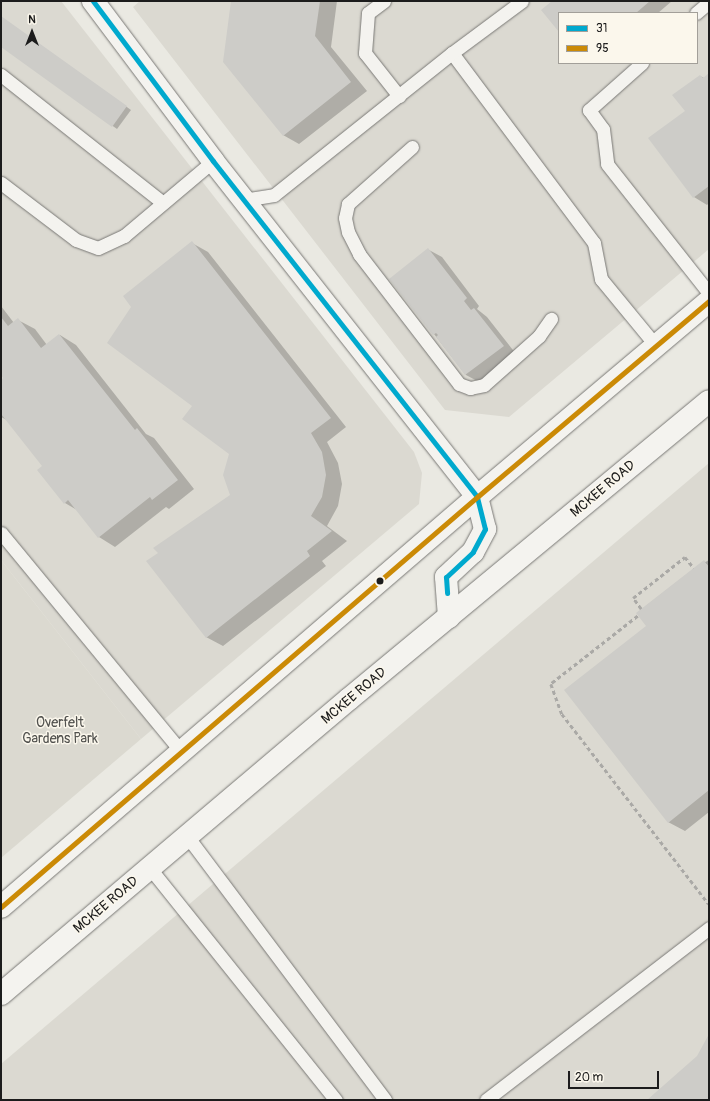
<!DOCTYPE html>
<html>
<head>
<meta charset="utf-8">
<style>
  body { margin:0 }
  #map { position:relative; width:710px; height:1101px; overflow:hidden; background:#eae9e2; font-family:Pangolin,sans-serif }
  div>[style] { position:absolute }
  .built>* { inset:0; background:#dbd9d1 }
  .green>* { inset:0; background:#dbd9d0 }
  .shadow>* { inset:0; background:#0003 }
  .building>* { inset:0; background:#cdccc8 }
  .path>* { height:2.5px; margin-top:-1.25px; transform-origin:0; background:repeating-linear-gradient(90deg,#aaa9a6 0 4px,transparent 0 7px) }
  .roads { filter:drop-shadow(0 0 1px #797875) drop-shadow(0 0 1px #797875) }
  .service>* { height:13px; margin:-6.5px; padding:0 6.5px; transform-origin:6.5px; border-radius:6.5px; background:#f4f3ef }
  .minor>* { height:22px; margin:-11px; padding:0 11px; transform-origin:11px; border-radius:11px; background:#f4f3ef }
  .primary>* { height:22px; margin:-11px; padding:0 11px; transform-origin:11px; border-radius:11px; background:#f4f3ef }
  .bus-1>* { height:5px; margin:-2.5px; padding:0 2.5px; transform-origin:2.5px; border-radius:2.5px; background:#00a9ce }
  .bus-2>* { height:5px; margin:-2.5px; padding:0 2.5px; transform-origin:2.5px; border-radius:2.5px; background:#cb8a06 }
  .dots>* { width:11px; height:11px; translate:-50% -50%; box-sizing:border-box; border:2px solid #fbf7ec; border-radius:50% }
  span { translate:-50% -50%; white-space:nowrap; text-align:center; line-height:1.15; -webkit-text-stroke:3px #fbf7ec; paint-order:stroke }
  .street-label { font-size:14px; color:#1c1c1c }
  .park-label { font-size:14px; color:#51514e }
  .frame { position:absolute; inset:0; border:2px solid #1c1c1c; pointer-events:none }
  .legend { position:absolute; left:558px; top:12px; width:140px; height:52px; box-sizing:border-box; background:#fbf7ec; border:1px solid #a29f99; margin:0; padding:5px 7px; list-style:none; font-size:12px; color:#1c1c1c }
  .legend li { display:flex; align-items:center; gap:8px; height:20px }
  .legend b { width:20px; border:1px solid #a29f99 }
  .north { position:absolute; left:12px; top:12px; width:40px; height:40px; -webkit-text-stroke:3px #fbf7ec; paint-order:stroke; rotate:0deg; font-size:11px; font-weight:700; line-height:16px; text-align:center; color:#1c1c1c }
  .north::after { content:''; display:block; margin:auto; width:14px; height:18px; background:#1c1c1c; clip-path:polygon(50% 0,100% 100%,50% 72%,0 100%) }
  .scale { position:absolute; left:568px; top:1071px; width:91px; height:18px; box-sizing:border-box; border:2px solid #1c1c1c; border-top:0; padding-left:5px; font-size:12px; line-height:14px; white-space:nowrap; color:#1c1c1c; -webkit-text-stroke:3px #fbf7ec; paint-order:stroke }
</style>
</head>
<body>
<div id="map">
  <div class="built">
    <div style="clip-path:polygon(1px 1px,61px 1px,414px 452px,422px 473px,419px 504px,141px 739px,1px 560px)"></div>
    <div style="clip-path:polygon(evenodd,140px 1px,709px 1px,709px 249px,509px 417px,445px 410px,133px 7px,140px 1px,559px 13px,697px 13px,697px 63px,559px 63px,559px 13px)"></div>
    <div style="clip-path:polygon(709px 463px,709px 1100px,1px 1100px,1px 1064px)"></div>
  </div>
  <div class="green">
    <div style="clip-path:polygon(1px 560px,141px 739px,1px 858px)"></div>
  </div>
  <div class="shadow">
    <div style="clip-path:polygon(232px 1px,337px 1px,331px 47px,367px 91px,299px 144px,283px 135px)"></div>
    <div style="clip-path:polygon(554px 1px,672px 1px,658px 13px,559px 13px,559px 30px)"></div>
    <div style="clip-path:polygon(1px 17px,131px 110px,117px 129px,1px 46px)"></div>
    <div style="clip-path:polygon(709px 75px,709px 203px,707px 205px,694px 197px,686px 112px,700px 76px,704px 78px)"></div>
    <div style="clip-path:polygon(192px 243px,208px 252px,346px 427px,327px 442px,338px 463px,342px 484px,338px 506px,327px 526px,347px 541px,322px 561px,326px 566px,223px 646px,206px 637px,231px 496px,231px 454px,193px 405px)"></div>
    <div style="clip-path:polygon(429px 250px,442px 257px,479px 306px,477px 309px,487px 317px,516px 354px,479px 382px,466px 375px,434px 334px)"></div>
    <div style="clip-path:polygon(1px 306px,14px 323px,18px 320px,35px 329px,47px 345px,60px 335px,76px 345px,146px 434px,154px 438px,194px 489px,169px 509px,166px 507px,115px 547px,99px 537px,77px 510px,65px 503px,43px 466px,7px 420px,1px 417px,1px 381px,5px 378px,1px 373px)"></div>
    <div style="clip-path:polygon(704px 561px,709px 564px,709px 812px,685px 831px,668px 822px,647px 626px,637px 613px)"></div>
  </div>
  <div class="building">
    <div style="clip-path:polygon(231px 1px,320px 1px,315px 36px,351px 82px,283px 136px,223px 62px)"></div>
    <div style="clip-path:polygon(552px 1px,650px 1px,636px 13px,559px 13px,559px 32px,541px 10px)"></div>
    <div style="clip-path:polygon(1px 16px,127px 106px,112px 127px,1px 47px)"></div>
    <div style="clip-path:polygon(709px 73px,709px 186px,693px 198px,648px 138px,685px 111px,672px 95px,700px 75px,703px 78px)"></div>
    <div style="clip-path:polygon(192px 241px,331px 418px,311px 433px,322px 452px,326px 475px,322px 497px,311px 516px,332px 531px,307px 551px,310px 556px,206px 638px,146px 561px,158px 553px,153px 548px,230px 495px,223px 475px,229px 454px,182px 419px,192px 406px,107px 343px,131px 307px,123px 296px)"></div>
    <div style="clip-path:polygon(428px 248px,467px 298px,464px 301px,471px 310px,474px 308px,504px 346px,465px 375px,436px 337px,438px 335px,436px 333px,433px 335px,389px 279px)"></div>
    <div style="clip-path:polygon(1px 317px,8px 326px,18px 318px,41px 348px,59px 334px,135px 430px,137px 428px,178px 480px,152px 500px,150px 497px,98px 538px,68px 500px,64px 504px,37px 470px,42px 466px,1px 414px,1px 380px,3px 378px,1px 375px)"></div>
    <div style="clip-path:polygon(704px 560px,709px 567px,709px 790px,668px 823px,564px 690px,646px 626px,636px 613px)"></div>
    <div style="clip-path:polygon(709px 1034px,709px 1100px,647px 1100px,697px 1056px)"></div>
  </div>
  <div class="path">
    <div style="left:706px;top:563px;width:4px;rotate:-34deg"></div>
    <div style="left:641px;top:609px;width:14px;rotate:-126deg"></div>
    <div style="left:633px;top:598px;width:66px;rotate:-38.3deg"></div>
    <div style="left:685px;top:557px;width:14px;rotate:51deg"></div>
    <div style="left:638px;top:616px;width:110px;rotate:142deg"></div>
    <div style="left:551px;top:684px;width:32px;rotate:70deg"></div>
    <div style="left:562px;top:714px;width:240px;rotate:52.3deg"></div>
  </div>
  <div class="roads">
    <div class="service">
      <div style="left:384px;top:1px;width:20px;rotate:143deg"></div>
      <div style="left:368px;top:13px;width:40px;rotate:94.3deg"></div>
      <div style="left:365px;top:53px;width:55px;rotate:51.7deg"></div>
      <div style="left:696px;top:13px;width:17px;rotate:-40deg"></div>
      <div style="left:452px;top:53px;width:237px;rotate:53.2deg"></div>
      <div style="left:594px;top:243px;width:37px;rotate:79deg"></div>
      <div style="left:601px;top:279px;width:87px;rotate:50.6deg"></div>
      <div style="left:642px;top:63px;width:71px;rotate:138.4deg"></div>
      <div style="left:589px;top:110px;width:24px;rotate:54deg"></div>
      <div style="left:603px;top:129px;width:35px;rotate:83deg"></div>
      <div style="left:607px;top:164px;width:164px;rotate:51.7deg"></div>
      <div style="left:1px;top:75px;width:206px;rotate:38.3deg"></div>
      <div style="left:412px;top:147px;width:86px;rotate:138.3deg"></div>
      <div style="left:348px;top:204px;width:14px;rotate:102deg"></div>
      <div style="left:345px;top:218px;width:14px;rotate:78deg"></div>
      <div style="left:348px;top:232px;width:25px;rotate:63deg"></div>
      <div style="left:359px;top:254px;width:164px;rotate:52.4deg"></div>
      <div style="left:459px;top:384px;width:12px;rotate:20deg"></div>
      <div style="left:470px;top:388px;width:14px;rotate:-12deg"></div>
      <div style="left:484px;top:385px;width:74px;rotate:-41.7deg"></div>
      <div style="left:539px;top:336px;width:21px;rotate:-55deg"></div>
      <div style="left:1px;top:183px;width:94px;rotate:37.2deg"></div>
      <div style="left:76px;top:240px;width:23px;rotate:20deg"></div>
      <div style="left:98px;top:248px;width:29px;rotate:-25deg"></div>
      <div style="left:124px;top:236px;width:116px;rotate:-40.1deg"></div>
      <div style="left:243px;top:200px;width:31px;rotate:-9deg"></div>
      <div style="left:274px;top:195px;width:228px;rotate:-38.6deg"></div>
      <div style="left:452px;top:53px;width:87px;rotate:-36.6deg"></div>
      <div style="left:1px;top:533px;width:283px;rotate:50.5deg"></div>
      <div style="left:187px;top:836px;width:330px;rotate:53.1deg"></div>
      <div style="left:149px;top:867px;width:299px;rotate:51.3deg"></div>
      <div style="left:486px;top:1100px;width:282px;rotate:-37.6deg"></div>
    </div>
    <div class="minor">
      <div style="left:93px;top:1px;width:200px;rotate:53.1deg"></div>
      <div style="left:213px;top:161px;width:427px;rotate:51.8deg"></div>
    </div>
    <div class="primary">
      <div style="left:449px;top:617px;width:40px;rotate:-94.3deg"></div>
      <div style="left:446px;top:577px;width:37px;rotate:-43deg"></div>
      <div style="left:473px;top:552px;width:26px;rotate:-62deg"></div>
      <div style="left:485px;top:529px;width:33px;rotate:-104deg"></div>
      <div style="left:1px;top:907px;width:628px;rotate:-40.74deg"></div>
      <div style="left:477px;top:497px;width:304px;rotate:-40.2deg"></div>
      <div style="left:1px;top:994px;width:456px;rotate:-40.3deg"></div>
      <div style="left:349px;top:699px;width:467px;rotate:-39.6deg"></div>
    </div>
  </div>
  <div class="bus-1">
    <div style="left:93px;top:1px;width:200px;rotate:53.1deg"></div>
    <div style="left:213px;top:161px;width:427px;rotate:51.8deg"></div>
    <div style="left:477px;top:497px;width:33px;rotate:76deg"></div>
    <div style="left:485px;top:529px;width:26px;rotate:118deg"></div>
    <div style="left:473px;top:552px;width:37px;rotate:137deg"></div>
    <div style="left:446px;top:577px;width:16px;rotate:86deg"></div>
  </div>
  <div class="bus-2">
    <div style="left:1px;top:907px;width:628px;rotate:-40.74deg"></div>
    <div style="left:477px;top:497px;width:304px;rotate:-40.2deg"></div>
  </div>
  <div class="dots">
    <div style="left:380px;top:581px;background:#1c1c1c"></div>
  </div>
  <div class="street-label">
    <span style="left:603px;top:489px;rotate:-40deg">MCKEE ROAD</span>
    <span style="left:354px;top:696px;rotate:-40deg">MCKEE ROAD</span>
    <span style="left:106px;top:905px;rotate:-40deg">MCKEE ROAD</span>
  </div>
  <div class="park-label">
    <span style="left:60px;top:731px">Overfelt<br>Gardens Park</span>
  </div>
  <div class="frame"></div>
  <ul class="legend">
  <li><b style="height:5px;background:#00a9ce"></b>31</li>
  <li><b style="height:5px;background:#cb8a06"></b>95</li>
  </ul>
  <div class="north">N</div>
  <div class="scale">20 m</div>
</div>
</body>
</html>
